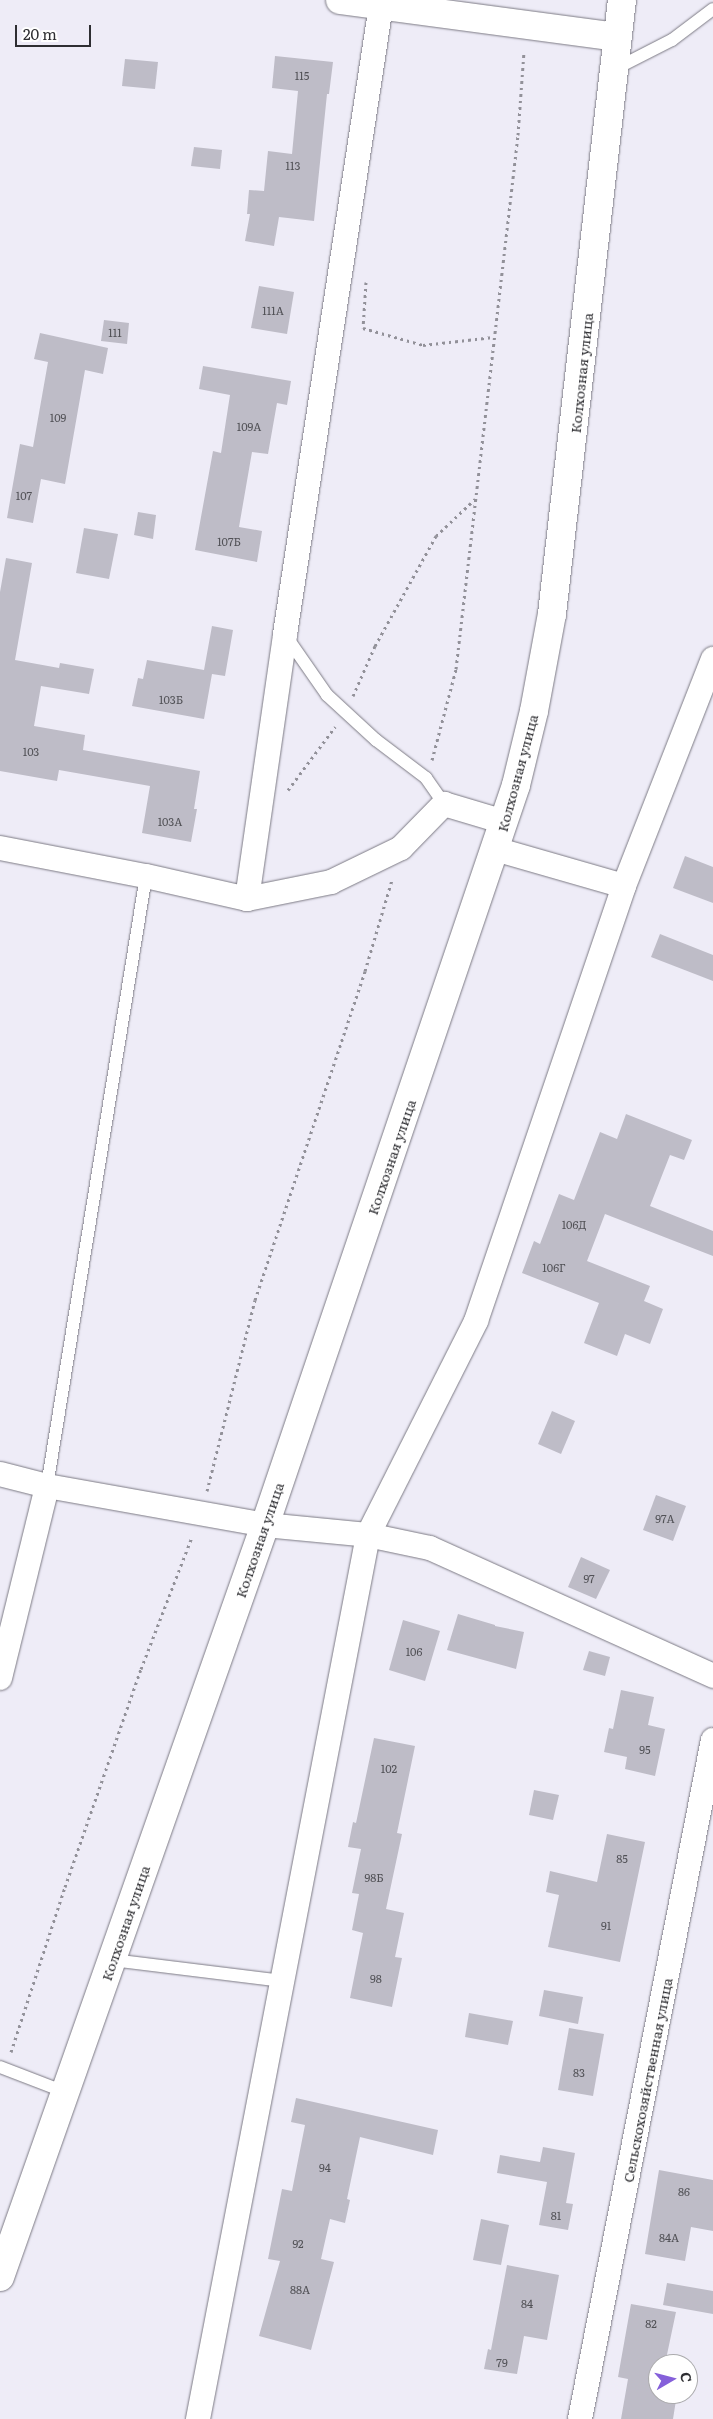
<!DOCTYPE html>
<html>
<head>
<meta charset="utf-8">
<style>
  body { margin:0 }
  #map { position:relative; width:713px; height:2419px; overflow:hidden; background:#eeecf7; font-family:Literata,serif }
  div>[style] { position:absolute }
  .building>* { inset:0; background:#bebcc7 }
  .path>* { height:3px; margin-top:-1.5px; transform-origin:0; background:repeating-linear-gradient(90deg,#929199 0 2.5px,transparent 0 6.5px) }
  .roads { filter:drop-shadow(0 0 1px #7c7a84) drop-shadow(0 0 1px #7c7a84) }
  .service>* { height:12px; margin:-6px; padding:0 6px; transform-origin:6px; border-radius:6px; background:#fff }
  .minor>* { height:24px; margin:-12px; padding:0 12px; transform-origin:12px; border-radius:12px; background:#fff }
  .tertiary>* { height:28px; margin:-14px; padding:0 14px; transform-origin:14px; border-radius:14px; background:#fff }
  .secondary>* { height:28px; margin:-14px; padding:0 14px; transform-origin:14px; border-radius:14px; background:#fff }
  span { translate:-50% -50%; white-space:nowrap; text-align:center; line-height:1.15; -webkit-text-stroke:4.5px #fff; paint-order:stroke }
  .number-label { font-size:11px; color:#525257 }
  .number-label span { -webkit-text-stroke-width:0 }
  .street-label { font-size:14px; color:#2e2e32 }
  .north { position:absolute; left:648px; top:2354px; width:50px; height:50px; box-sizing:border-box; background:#fff; border:1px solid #ababad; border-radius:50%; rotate:82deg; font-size:14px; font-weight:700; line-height:20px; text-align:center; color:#2e2e32 }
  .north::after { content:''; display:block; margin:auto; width:18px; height:22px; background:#8560da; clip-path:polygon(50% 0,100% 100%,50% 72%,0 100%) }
  .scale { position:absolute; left:15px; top:25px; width:76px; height:22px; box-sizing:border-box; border:2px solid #2e2e32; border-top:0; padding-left:6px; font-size:15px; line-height:18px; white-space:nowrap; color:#2e2e32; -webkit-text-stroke:4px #fff; paint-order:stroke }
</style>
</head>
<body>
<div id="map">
  <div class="building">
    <div style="clip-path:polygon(275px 56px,333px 62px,329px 94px,327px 94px,314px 221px,279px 217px,274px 246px,245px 241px,250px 214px,247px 214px,249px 190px,264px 191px,268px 151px,292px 154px,298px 91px,272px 88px)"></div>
    <div style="clip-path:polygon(125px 59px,158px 62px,155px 89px,122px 86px)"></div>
    <div style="clip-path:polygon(194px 147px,222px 150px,220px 169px,191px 166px)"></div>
    <div style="clip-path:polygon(259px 286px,294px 292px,287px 334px,251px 328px)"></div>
    <div style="clip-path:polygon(104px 320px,129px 323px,127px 344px,101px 341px)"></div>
    <div style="clip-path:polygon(40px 333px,108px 348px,103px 374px,85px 370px,65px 484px,41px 479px,33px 523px,7px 518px,20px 444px,33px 447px,48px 362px,34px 359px)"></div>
    <div style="clip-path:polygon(203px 366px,291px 381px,287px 405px,277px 403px,268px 454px,252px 452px,239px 527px,262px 531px,257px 562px,195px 550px,213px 451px,221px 453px,230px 395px,199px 389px)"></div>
    <div style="clip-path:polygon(138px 512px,156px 515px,153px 539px,134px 535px)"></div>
    <div style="clip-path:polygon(84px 528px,118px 534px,109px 579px,76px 573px)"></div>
    <div style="clip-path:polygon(6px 558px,32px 563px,15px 660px,59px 668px,60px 663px,94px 669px,89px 694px,41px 686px,34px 726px,85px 735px,83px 750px,200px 771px,194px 809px,197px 809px,191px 842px,142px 833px,150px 786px,59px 770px,57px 781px,0 771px,0 592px)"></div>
    <div style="clip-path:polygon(212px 626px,233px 630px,225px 676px,212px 674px,204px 719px,132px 706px,138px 678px,143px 679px,147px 660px,204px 670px)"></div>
    <div style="clip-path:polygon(685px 856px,713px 867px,713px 903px,673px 888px)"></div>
    <div style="clip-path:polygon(660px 934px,713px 955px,713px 981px,651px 957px)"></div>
    <div style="clip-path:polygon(626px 1114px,692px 1140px,684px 1160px,670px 1155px,650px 1206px,713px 1231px,713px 1256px,605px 1214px,587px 1261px,650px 1286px,644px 1301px,663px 1309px,650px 1344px,625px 1334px,617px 1356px,584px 1343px,599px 1303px,522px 1273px,534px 1241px,540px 1244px,559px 1194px,574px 1200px,600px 1132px,617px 1139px)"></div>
    <div style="clip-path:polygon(552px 1411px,575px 1421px,561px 1454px,538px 1444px)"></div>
    <div style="clip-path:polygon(656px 1495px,686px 1506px,673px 1541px,643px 1530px)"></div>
    <div style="clip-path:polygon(581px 1557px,610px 1570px,596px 1599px,568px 1587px)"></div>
    <div style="clip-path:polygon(458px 1614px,495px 1625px,495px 1626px,524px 1632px,516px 1669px,447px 1650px)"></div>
    <div style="clip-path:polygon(403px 1620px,440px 1631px,425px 1681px,389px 1670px)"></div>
    <div style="clip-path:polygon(589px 1651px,610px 1657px,605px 1676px,583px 1670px)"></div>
    <div style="clip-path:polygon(621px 1690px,654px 1697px,648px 1725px,665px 1729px,655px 1776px,625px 1769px,627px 1757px,604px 1752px,609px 1728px,613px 1729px)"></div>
    <div style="clip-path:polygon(374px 1738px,415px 1746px,397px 1833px,402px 1834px,386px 1909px,404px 1913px,395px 1957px,402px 1958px,392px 2007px,350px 1998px,363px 1933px,352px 1930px,359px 1894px,352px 1893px,361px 1849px,348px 1847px,353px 1822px,356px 1823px)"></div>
    <div style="clip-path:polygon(534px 1790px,559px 1795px,553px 1820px,529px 1815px)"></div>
    <div style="clip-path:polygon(607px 1834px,645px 1842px,620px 1962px,548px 1947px,559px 1895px,546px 1892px,550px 1871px,597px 1882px)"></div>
    <div style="clip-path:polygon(544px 1990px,583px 1997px,578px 2024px,539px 2016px)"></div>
    <div style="clip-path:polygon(469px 2013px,513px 2021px,508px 2045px,465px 2037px)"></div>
    <div style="clip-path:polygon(569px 2028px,604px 2034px,593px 2096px,558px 2090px)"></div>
    <div style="clip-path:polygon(296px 2098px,438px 2130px,433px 2155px,360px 2137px,347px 2199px,350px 2200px,345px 2223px,330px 2219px,321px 2259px,334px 2262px,311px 2350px,259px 2336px,280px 2261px,268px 2259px,282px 2189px,292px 2191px,305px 2125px,291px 2122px)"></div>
    <div style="clip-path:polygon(543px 2147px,575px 2153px,566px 2203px,573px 2204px,568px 2230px,539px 2225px,547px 2182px,497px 2173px,500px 2155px,540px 2162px)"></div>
    <div style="clip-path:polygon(659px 2170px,713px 2180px,713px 2231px,691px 2227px,685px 2261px,645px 2254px)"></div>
    <div style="clip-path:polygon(481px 2219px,509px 2225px,501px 2265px,473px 2260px)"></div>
    <div style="clip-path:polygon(507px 2265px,559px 2275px,547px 2340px,524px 2336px,517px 2374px,484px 2369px,488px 2349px,491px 2350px)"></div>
    <div style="clip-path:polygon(667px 2283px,713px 2291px,713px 2314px,663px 2305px)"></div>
    <div style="clip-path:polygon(631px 2304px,676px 2312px,665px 2364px,658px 2364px,658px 2394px,677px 2394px,673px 2419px,621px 2419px,628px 2379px,618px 2377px)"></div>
  </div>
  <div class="path">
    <div style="left:366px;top:282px;width:46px;rotate:93.7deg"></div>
    <div style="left:363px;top:328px;width:62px;rotate:15.8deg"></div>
    <div style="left:423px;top:345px;width:71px;rotate:-6.4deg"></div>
    <div style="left:353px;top:696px;width:55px;rotate:-66.3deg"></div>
    <div style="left:375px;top:646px;width:126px;rotate:-61deg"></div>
    <div style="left:436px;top:536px;width:54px;rotate:-43.5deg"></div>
    <div style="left:432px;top:760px;width:94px;rotate:-75.2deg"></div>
    <div style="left:456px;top:669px;width:538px;rotate:-83.38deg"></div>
    <div style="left:518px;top:135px;width:84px;rotate:-85.9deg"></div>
    <div style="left:288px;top:790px;width:79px;rotate:-53.3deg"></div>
    <div style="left:207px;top:1491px;width:197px;rotate:-75.9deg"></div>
    <div style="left:255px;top:1300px;width:347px;rotate:-71.5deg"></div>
    <div style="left:365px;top:971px;width:95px;rotate:-73.5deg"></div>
    <div style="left:11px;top:2052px;width:174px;rotate:-71.9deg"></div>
    <div style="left:65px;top:1887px;width:231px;rotate:-70.8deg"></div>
    <div style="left:141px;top:1669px;width:142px;rotate:-68.9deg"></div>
  </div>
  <div class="roads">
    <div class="service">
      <div style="left:615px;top:69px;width:64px;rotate:-27deg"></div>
      <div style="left:672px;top:40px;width:51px;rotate:-37.1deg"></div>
      <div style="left:286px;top:636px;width:72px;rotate:55.2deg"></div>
      <div style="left:327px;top:695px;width:67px;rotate:42.6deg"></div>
      <div style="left:376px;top:740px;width:63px;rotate:37.2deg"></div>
      <div style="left:426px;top:778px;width:32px;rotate:55deg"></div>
      <div style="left:47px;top:1486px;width:618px;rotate:-80.78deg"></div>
      <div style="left:112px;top:1960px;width:172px;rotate:7deg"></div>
      <div style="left:0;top:2067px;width:70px;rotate:21deg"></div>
    </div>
    <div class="minor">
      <div style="left:0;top:848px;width:149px;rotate:10.9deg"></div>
      <div style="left:146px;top:876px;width:104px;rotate:12.8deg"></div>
      <div style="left:247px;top:899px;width:268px;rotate:-81.8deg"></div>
      <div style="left:285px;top:634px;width:636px;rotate:-81.32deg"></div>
      <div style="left:495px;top:849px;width:134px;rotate:16deg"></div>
      <div style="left:247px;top:899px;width:86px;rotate:-11.4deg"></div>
      <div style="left:331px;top:882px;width:78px;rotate:-25.9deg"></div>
      <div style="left:401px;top:848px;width:62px;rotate:-45.7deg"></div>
      <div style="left:444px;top:804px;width:63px;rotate:16.7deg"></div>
      <div style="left:0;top:1474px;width:49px;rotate:14.3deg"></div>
      <div style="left:47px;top:1486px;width:221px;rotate:10.1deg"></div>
      <div style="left:265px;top:1525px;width:103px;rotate:5.5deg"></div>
      <div style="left:368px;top:1535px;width:63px;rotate:11.8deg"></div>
      <div style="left:430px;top:1548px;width:311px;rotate:24.3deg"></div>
      <div style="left:0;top:1678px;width:198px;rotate:-76.2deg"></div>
      <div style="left:198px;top:2419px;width:900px;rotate:-79.11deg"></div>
      <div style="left:368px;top:1535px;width:240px;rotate:-63.2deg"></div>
      <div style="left:476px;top:1321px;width:459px;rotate:-71.2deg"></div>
      <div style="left:624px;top:886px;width:244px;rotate:-68.6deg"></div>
      <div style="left:580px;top:2419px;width:692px;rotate:-78.92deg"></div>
    </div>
    <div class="tertiary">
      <div style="left:340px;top:0;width:280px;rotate:7.6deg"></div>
    </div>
    <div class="secondary">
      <div style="left:0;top:2277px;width:797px;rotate:-70.59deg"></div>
      <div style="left:265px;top:1525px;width:781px;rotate:-71.26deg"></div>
      <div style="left:516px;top:785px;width:76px;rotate:-76.3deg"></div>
      <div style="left:534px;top:711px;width:99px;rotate:-79.5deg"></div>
      <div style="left:552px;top:614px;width:618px;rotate:-83.5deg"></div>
    </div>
  </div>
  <div class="number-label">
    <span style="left:302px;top:75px">115</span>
    <span style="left:293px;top:165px">113</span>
    <span style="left:273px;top:310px">111А</span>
    <span style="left:115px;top:332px">111</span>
    <span style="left:58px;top:417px">109</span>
    <span style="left:249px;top:426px">109А</span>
    <span style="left:24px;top:495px">107</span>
    <span style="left:229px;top:541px">107Б</span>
    <span style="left:171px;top:699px">103Б</span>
    <span style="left:31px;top:751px">103</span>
    <span style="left:170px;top:821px">103А</span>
    <span style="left:574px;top:1224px">106Д</span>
    <span style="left:554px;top:1267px">106Г</span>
    <span style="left:665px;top:1518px">97А</span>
    <span style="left:589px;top:1578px">97</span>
    <span style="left:414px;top:1651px">106</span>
    <span style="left:645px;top:1749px">95</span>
    <span style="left:389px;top:1768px">102</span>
    <span style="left:622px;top:1858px">85</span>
    <span style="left:374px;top:1877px">98Б</span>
    <span style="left:606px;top:1925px">91</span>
    <span style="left:376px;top:1978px">98</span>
    <span style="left:579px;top:2072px">83</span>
    <span style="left:325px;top:2167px">94</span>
    <span style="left:684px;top:2191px">86</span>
    <span style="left:556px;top:2215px">81</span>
    <span style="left:669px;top:2237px">84А</span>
    <span style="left:298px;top:2243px">92</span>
    <span style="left:300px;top:2289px">88А</span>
    <span style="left:527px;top:2303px">84</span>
    <span style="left:651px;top:2323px">82</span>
    <span style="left:502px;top:2362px">79</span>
  </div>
  <div class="street-label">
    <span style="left:581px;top:373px;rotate:-84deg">Колхозная улица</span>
    <span style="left:517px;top:773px;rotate:-75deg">Колхозная улица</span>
    <span style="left:391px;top:1157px;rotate:-71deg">Колхозная улица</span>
    <span style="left:259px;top:1540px;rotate:-71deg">Колхозная улица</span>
    <span style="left:125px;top:1923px;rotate:-71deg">Колхозная улица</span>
    <span style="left:647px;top:2080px;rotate:-79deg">Сельскохозяйственная улица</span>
  </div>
  <div class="north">С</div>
  <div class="scale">20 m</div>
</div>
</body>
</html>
